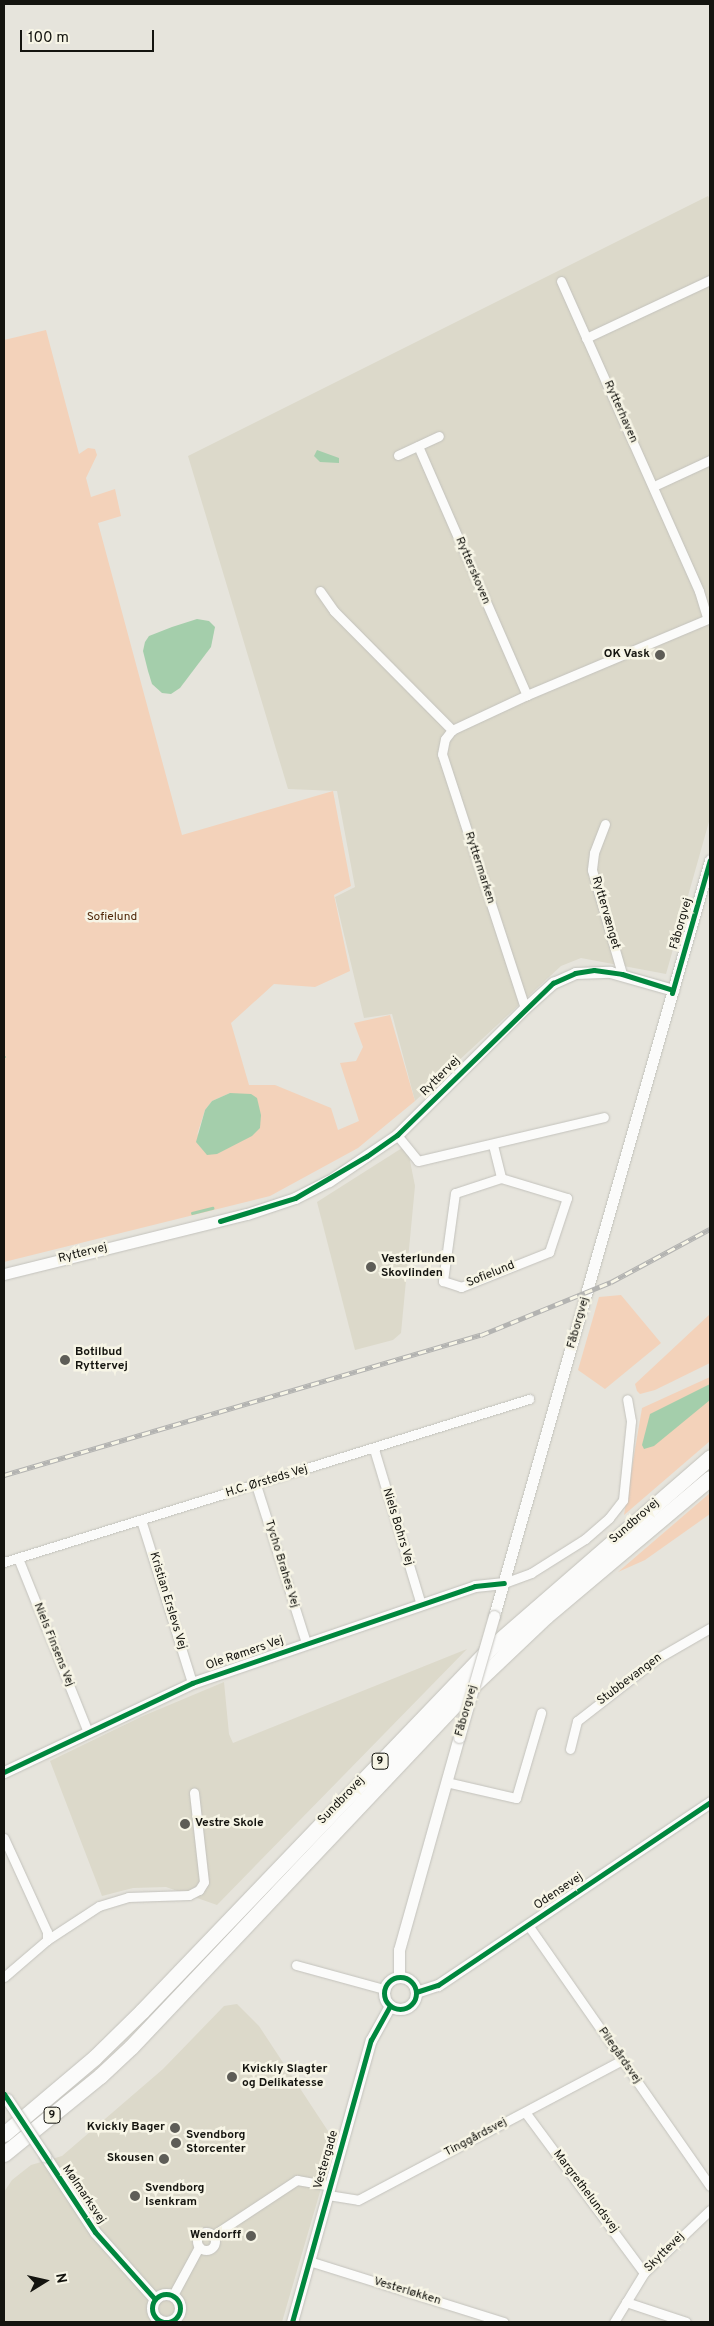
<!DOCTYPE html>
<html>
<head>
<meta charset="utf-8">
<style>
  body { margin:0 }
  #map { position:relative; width:714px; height:2326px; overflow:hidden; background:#e6e4dc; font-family:Overpass,sans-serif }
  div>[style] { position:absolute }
  .built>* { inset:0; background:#dcd9ca }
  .green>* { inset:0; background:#f3d2ba }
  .water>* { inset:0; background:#a4ceab }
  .stream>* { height:2.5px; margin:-1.25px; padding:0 1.25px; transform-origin:1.25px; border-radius:1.25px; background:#a4ceab }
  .roads { filter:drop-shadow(0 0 1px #c3c2bc) drop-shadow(0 0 1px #c3c2bc) }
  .minor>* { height:9px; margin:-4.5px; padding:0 4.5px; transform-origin:4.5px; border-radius:4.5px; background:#fbfbfa }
  .minor>.ring { margin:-4.5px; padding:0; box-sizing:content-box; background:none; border:9px solid #fbfbfa; border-radius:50% }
  .tertiary>* { height:11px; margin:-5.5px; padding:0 5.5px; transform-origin:5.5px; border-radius:5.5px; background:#fbfbfa }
  .tertiary>.ring { margin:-5.5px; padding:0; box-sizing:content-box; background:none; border:11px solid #fbfbfa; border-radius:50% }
  .primary>* { height:15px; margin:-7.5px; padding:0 7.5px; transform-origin:7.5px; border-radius:7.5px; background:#fbfbfa }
  .rail>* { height:4.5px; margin-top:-2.25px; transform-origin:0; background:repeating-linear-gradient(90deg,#f7f5e6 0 8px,#b3b3b1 0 16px); box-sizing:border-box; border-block:1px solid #b3b3b1 }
  .bridges { filter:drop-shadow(0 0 1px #c3c2bc) drop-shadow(0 0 1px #c3c2bc) }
  .tertiary-bridge>* { height:11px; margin:-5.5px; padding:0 5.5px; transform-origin:5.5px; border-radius:5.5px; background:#fbfbfa }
  .cycleway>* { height:5px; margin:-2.5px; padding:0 2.5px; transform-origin:2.5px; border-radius:2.5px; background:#00873e }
  .cycleway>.ring { margin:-2.5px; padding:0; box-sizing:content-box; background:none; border:5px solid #00873e; border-radius:50% }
  .dots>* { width:14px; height:14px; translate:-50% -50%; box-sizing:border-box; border:2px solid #f7f5e6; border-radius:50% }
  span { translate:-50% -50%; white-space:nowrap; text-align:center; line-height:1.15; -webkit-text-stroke:5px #f7f5e6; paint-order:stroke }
  .shield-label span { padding:1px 4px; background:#f7f5e6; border:1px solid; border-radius:4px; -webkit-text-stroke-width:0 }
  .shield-label { font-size:11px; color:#14140f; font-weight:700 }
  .street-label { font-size:12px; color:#14140f }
  .poi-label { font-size:12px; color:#14140f; font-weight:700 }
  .right { translate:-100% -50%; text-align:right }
  .left { translate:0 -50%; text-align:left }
  .park-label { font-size:12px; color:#50280a }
  .frame { position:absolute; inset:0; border:5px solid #14140f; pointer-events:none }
  .north { position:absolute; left:20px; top:2256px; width:50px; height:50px; -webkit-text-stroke:4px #f7f5e6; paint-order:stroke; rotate:80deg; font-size:14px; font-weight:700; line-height:20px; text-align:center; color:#14140f }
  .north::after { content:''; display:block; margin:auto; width:18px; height:22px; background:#14140f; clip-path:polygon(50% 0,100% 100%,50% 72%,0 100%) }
  .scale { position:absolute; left:20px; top:30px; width:134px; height:22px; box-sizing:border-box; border:2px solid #14140f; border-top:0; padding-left:6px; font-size:15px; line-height:18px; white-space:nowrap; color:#14140f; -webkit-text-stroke:4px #f7f5e6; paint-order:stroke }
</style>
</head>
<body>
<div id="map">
  <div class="built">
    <div style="clip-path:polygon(708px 196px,710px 200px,710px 818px,666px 974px,581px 958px,561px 966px,415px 1101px,392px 1014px,364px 1018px,335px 897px,355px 887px,337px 791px,288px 789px,188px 456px)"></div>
    <div style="clip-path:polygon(402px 1148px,409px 1156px,415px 1186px,401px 1333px,393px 1340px,355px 1350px,317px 1202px)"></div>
    <div style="clip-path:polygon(467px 1649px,217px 1905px,166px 1887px,133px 1888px,102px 1896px,50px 1761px,143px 1716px,224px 1682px,229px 1734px,233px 1743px)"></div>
    <div style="clip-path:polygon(237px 2004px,259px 2026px,330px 2134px,336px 2137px,282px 2322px,4px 2322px,4px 2192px,12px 2180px,31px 2165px,62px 2156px,163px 2069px,224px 2006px)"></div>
  </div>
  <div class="green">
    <div style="clip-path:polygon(evenodd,46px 330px,79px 454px,88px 448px,95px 449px,97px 455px,86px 478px,91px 497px,115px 489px,121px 516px,98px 523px,182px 835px,333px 791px,351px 886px,334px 895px,350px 971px,315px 987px,274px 984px,231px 1023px,249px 1085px,275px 1085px,331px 1108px,338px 1130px,359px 1121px,340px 1063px,356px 1061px,363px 1047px,354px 1023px,390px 1015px,415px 1101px,358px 1148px,270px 1196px,4px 1262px,4px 340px,46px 330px,230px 1093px,197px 1135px,205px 1110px,212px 1101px,230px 1093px)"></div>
    <div style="clip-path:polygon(621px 1295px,661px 1343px,605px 1389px,578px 1370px,599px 1297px)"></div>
    <div style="clip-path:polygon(710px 1314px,710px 1363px,655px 1390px,640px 1394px,637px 1391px,635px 1384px)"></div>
    <div style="clip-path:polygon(710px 1377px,710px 1441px,624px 1515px,642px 1408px)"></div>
    <div style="clip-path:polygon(710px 1493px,710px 1514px,645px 1560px,618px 1572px)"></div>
  </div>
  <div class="water">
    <div style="clip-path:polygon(317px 450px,339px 458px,339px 463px,320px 462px,314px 456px)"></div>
    <div style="clip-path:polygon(197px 619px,209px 621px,215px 627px,211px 647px,180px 688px,171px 694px,162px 693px,152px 684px,148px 671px,143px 651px,145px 642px,149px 636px,172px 627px)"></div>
    <div style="clip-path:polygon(230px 1093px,251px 1094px,257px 1098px,261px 1115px,260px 1128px,252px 1136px,217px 1154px,207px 1155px,196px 1142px,205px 1110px,212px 1101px)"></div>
    <div style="clip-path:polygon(710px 1384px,710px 1400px,654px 1446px,644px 1449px,642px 1445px,650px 1414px)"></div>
  </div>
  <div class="stream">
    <div style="left:4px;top:1057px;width:1px"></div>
    <div style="left:192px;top:1213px;width:21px;rotate:-14deg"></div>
  </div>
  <div class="roads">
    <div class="minor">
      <div style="left:561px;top:281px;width:339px;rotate:66deg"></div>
      <div style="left:699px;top:591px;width:28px;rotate:73deg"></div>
      <div style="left:586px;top:338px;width:137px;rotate:-25.1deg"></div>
      <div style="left:418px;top:446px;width:272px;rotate:66.4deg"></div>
      <div style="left:398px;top:455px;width:45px;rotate:-24.9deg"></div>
      <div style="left:654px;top:486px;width:62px;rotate:-24.9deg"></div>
      <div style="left:320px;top:591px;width:24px;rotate:55deg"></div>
      <div style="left:334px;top:611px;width:168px;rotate:45.2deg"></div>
      <div style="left:605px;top:824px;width:31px;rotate:111deg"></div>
      <div style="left:594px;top:853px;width:17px;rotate:97deg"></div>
      <div style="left:592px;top:870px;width:108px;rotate:73.9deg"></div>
      <div style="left:525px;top:1008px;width:267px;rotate:-108.1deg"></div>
      <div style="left:442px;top:754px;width:15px;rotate:-79deg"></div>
      <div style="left:445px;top:739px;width:11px;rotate:-52deg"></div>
      <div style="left:452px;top:730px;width:83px;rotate:-25deg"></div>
      <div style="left:527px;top:695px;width:199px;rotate:-22.8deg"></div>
      <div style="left:397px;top:1135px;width:33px;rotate:51deg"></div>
      <div style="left:418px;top:1161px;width:191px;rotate:-13.3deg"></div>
      <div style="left:493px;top:1145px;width:34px;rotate:76deg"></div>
      <div style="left:501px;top:1178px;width:48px;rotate:161.9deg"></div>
      <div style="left:455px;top:1193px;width:89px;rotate:97.8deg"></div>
      <div style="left:443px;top:1281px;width:19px;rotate:18deg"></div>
      <div style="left:461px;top:1287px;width:95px;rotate:-21.7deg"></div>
      <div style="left:549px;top:1252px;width:57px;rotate:-71.6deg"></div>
      <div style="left:567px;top:1198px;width:69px;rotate:-163.1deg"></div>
      <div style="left:374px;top:1449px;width:163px;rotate:73.2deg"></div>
      <div style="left:256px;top:1485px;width:166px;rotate:72.4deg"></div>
      <div style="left:141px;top:1520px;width:171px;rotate:72.6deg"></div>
      <div style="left:18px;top:1558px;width:188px;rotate:68.1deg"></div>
      <div style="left:4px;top:1562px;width:550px;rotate:-17.25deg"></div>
      <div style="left:504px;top:1583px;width:29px;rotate:-20deg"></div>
      <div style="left:531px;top:1573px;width:64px;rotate:-32.2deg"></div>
      <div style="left:585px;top:1539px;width:32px;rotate:-41deg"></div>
      <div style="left:609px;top:1518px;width:23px;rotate:-52deg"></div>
      <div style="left:623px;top:1500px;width:79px;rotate:-84.2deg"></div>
      <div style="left:631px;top:1421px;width:22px;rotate:-100deg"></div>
      <div style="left:570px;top:1749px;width:29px;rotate:-76deg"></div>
      <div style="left:577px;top:1721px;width:103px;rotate:-37.9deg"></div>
      <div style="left:658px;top:1658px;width:60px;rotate:-30deg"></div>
      <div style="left:446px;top:1782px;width:72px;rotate:12.9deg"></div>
      <div style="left:516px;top:1798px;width:89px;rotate:-73.6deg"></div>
      <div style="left:4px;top:1838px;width:103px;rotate:65.4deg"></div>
      <div style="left:47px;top:1932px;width:8px;rotate:90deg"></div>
      <div style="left:528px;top:1925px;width:318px;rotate:55.1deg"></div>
      <div style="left:296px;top:1965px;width:91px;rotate:15.3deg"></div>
      <div style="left:4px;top:1977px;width:57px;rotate:-40.7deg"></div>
      <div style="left:47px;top:1940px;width:62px;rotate:-33.2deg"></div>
      <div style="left:99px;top:1906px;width:30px;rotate:-17deg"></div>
      <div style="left:128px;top:1897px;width:61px;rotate:-1.9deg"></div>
      <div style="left:189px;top:1895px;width:11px;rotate:-27deg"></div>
      <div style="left:199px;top:1890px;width:9px;rotate:-58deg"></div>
      <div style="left:204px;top:1882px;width:90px;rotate:-96.4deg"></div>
      <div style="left:525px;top:2112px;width:200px;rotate:53.5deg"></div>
      <div style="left:328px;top:2195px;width:30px;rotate:9deg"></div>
      <div style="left:358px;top:2200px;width:299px;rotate:-27.9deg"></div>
      <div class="ring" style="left:197px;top:2232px;width:9px;height:9px"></div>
      <div style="left:212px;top:2236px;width:102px;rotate:-33.4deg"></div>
      <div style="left:297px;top:2180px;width:34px;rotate:10deg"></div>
      <div style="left:309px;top:2261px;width:204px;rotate:17.4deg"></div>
      <div style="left:173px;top:2295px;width:55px;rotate:-61.6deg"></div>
      <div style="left:626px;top:2302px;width:63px;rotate:18.4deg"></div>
      <div style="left:614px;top:2322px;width:57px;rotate:-58.5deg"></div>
      <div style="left:644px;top:2273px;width:91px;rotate:-43.7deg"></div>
    </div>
    <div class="tertiary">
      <div style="left:4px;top:1274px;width:250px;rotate:-13.9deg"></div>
      <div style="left:247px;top:1214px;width:51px;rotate:-18.4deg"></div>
      <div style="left:295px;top:1198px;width:38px;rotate:-27deg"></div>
      <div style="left:329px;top:1181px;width:82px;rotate:-34.1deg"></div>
      <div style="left:397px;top:1135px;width:180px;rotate:-44.8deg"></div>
      <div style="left:525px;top:1008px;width:38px;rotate:-42deg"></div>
      <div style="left:553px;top:983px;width:24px;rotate:-24deg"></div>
      <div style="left:575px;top:973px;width:35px;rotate:-2deg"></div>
      <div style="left:610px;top:972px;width:66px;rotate:15.9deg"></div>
      <div style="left:494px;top:1616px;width:786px;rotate:-74.05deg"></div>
      <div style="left:4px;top:1772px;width:208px;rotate:-25.3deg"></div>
      <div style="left:192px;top:1683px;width:299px;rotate:-18.9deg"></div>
      <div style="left:475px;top:1586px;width:29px;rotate:-6deg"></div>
      <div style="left:399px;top:1977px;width:27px;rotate:-90deg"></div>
      <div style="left:399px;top:1950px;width:221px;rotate:-74.3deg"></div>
      <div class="ring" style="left:384px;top:1977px;width:21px;height:21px"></div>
      <div style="left:416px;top:1992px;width:23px;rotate:-18deg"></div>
      <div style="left:438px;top:1985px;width:328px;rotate:-33.9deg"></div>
      <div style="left:45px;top:2156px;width:91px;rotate:56.7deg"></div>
      <div style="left:95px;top:2232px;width:90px;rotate:48.2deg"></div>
      <div class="ring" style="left:152px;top:2294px;width:17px;height:17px"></div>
      <div style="left:292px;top:2322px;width:293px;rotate:-74.4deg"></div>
      <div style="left:371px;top:2040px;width:39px;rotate:-61deg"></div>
    </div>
    <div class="primary">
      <div style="left:4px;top:2134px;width:119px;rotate:-40.2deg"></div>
      <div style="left:95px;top:2057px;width:66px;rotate:-44.4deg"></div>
      <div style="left:142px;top:2011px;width:497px;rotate:-46.2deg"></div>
      <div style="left:486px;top:1652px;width:297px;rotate:-41deg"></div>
      <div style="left:4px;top:2154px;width:124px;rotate:-39.1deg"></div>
      <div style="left:100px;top:2076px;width:42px;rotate:-43.1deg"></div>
      <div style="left:131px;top:2047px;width:494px;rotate:-46.6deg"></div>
      <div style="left:470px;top:1688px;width:105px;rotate:-43.5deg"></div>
      <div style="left:546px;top:1616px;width:214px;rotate:-40.1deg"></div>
    </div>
  </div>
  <div class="rail">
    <div style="left:4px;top:1475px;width:497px;rotate:-16.4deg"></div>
    <div style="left:481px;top:1335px;width:140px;rotate:-22.2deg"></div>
    <div style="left:611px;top:1282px;width:112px;rotate:-28.2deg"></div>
  </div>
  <div class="bridges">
    <div class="tertiary-bridge">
      <div style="left:459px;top:1737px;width:126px;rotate:-73.9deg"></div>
      <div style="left:7px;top:2099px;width:69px;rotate:56.3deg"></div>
    </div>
  </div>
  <div class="cycleway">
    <div style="left:672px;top:993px;width:138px;rotate:-74.1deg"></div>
    <div style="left:220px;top:1221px;width:78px;rotate:-17deg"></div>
    <div style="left:295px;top:1198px;width:83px;rotate:-30.3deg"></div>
    <div style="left:367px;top:1156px;width:37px;rotate:-35deg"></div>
    <div style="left:397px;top:1135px;width:218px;rotate:-44.3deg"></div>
    <div style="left:553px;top:983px;width:24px;rotate:-24deg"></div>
    <div style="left:575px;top:973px;width:19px;rotate:-9deg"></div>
    <div style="left:594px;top:970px;width:28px;rotate:8deg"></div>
    <div style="left:622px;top:974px;width:53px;rotate:17.4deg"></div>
    <div style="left:4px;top:1772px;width:208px;rotate:-25.3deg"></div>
    <div style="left:192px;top:1683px;width:299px;rotate:-18.9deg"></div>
    <div style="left:475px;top:1586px;width:29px;rotate:-6deg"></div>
    <div class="ring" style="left:384px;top:1977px;width:27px;height:27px"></div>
    <div style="left:416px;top:1992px;width:23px;rotate:-18deg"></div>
    <div style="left:438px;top:1985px;width:328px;rotate:-33.9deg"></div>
    <div style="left:4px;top:2094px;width:165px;rotate:56.6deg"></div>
    <div style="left:95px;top:2232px;width:90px;rotate:48.2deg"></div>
    <div class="ring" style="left:152px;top:2294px;width:23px;height:23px"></div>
    <div style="left:292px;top:2322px;width:293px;rotate:-74.4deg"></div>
    <div style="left:371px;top:2040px;width:39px;rotate:-61deg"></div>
  </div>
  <div class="dots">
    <div style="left:660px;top:655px;background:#5e5d57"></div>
    <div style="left:371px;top:1267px;background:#5e5d57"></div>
    <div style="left:65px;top:1360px;background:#5e5d57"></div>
    <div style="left:185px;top:1824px;background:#5e5d57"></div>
    <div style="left:232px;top:2077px;background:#5e5d57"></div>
    <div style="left:175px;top:2128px;background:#5e5d57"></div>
    <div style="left:176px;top:2143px;background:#5e5d57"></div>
    <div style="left:164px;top:2159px;background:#5e5d57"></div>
    <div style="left:135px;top:2196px;background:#5e5d57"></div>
    <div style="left:251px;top:2236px;background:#5e5d57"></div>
  </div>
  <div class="shield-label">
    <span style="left:380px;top:1761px">9</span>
    <span style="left:52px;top:2115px">9</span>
  </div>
  <div class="street-label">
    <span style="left:620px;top:412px;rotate:66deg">Rytterhaven</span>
    <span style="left:472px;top:571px;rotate:67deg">Rytterskoven</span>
    <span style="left:479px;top:868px;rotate:72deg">Ryttermarken</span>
    <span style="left:605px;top:913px;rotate:74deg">Ryttervænget</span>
    <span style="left:682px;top:924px;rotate:-74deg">Fåborgvej</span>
    <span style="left:441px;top:1077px;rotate:-45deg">Ryttervej</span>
    <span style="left:83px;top:1254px;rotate:-14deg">Ryttervej</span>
    <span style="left:491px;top:1275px;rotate:-22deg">Sofielund</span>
    <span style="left:579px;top:1323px;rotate:-74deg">Fåborgvej</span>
    <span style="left:267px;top:1482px;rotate:-17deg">H.C. Ørsteds Vej</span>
    <span style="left:635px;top:1522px;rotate:-41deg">Sundbrovej</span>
    <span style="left:397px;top:1527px;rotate:73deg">Niels Bohrs Vej</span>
    <span style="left:281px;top:1564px;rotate:73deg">Tycho Brahes Vej</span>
    <span style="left:167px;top:1601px;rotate:73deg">Kristian Erslevs Vej</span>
    <span style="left:53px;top:1645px;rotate:68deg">Niels Finsens Vej</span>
    <span style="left:245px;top:1654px;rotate:-19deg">Ole Rømers Vej</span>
    <span style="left:630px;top:1680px;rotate:-37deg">Stubbevangen</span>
    <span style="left:467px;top:1711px;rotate:-74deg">Fåborgvej</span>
    <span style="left:342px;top:1801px;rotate:-46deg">Sundbrovej</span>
    <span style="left:559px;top:1892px;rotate:-34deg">Odensevej</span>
    <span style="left:619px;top:2056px;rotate:55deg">Pilegårdsvej</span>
    <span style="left:476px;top:2138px;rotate:-28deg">Tinggårdsvej</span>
    <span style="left:327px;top:2160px;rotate:-74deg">Vestergade</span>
    <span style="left:585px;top:2192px;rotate:53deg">Margrethelundsvej</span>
    <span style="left:83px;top:2195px;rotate:56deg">Mølmarksvej</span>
    <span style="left:665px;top:2253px;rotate:-45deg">Skyttevej</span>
    <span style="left:407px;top:2292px;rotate:17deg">Vesterløkken</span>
  </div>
  <div class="poi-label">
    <span class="right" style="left:650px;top:655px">OK Vask</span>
    <span class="left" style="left:381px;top:1267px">Vesterlunden<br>Skovlinden</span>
    <span class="left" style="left:75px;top:1360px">Botilbud<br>Ryttervej</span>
    <span class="left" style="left:195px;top:1824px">Vestre Skole</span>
    <span class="left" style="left:242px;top:2077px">Kvickly Slagter<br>og Delikatesse</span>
    <span class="right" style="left:165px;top:2128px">Kvickly Bager</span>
    <span class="left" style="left:186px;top:2143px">Svendborg<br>Storcenter</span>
    <span class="right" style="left:154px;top:2159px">Skousen</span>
    <span class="left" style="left:145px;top:2196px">Svendborg<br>Isenkram</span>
    <span class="right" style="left:241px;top:2236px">Wendorff</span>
  </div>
  <div class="park-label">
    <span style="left:112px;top:918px">Sofielund</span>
  </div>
  <div class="frame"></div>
  <div class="north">N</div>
  <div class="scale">100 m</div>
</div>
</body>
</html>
